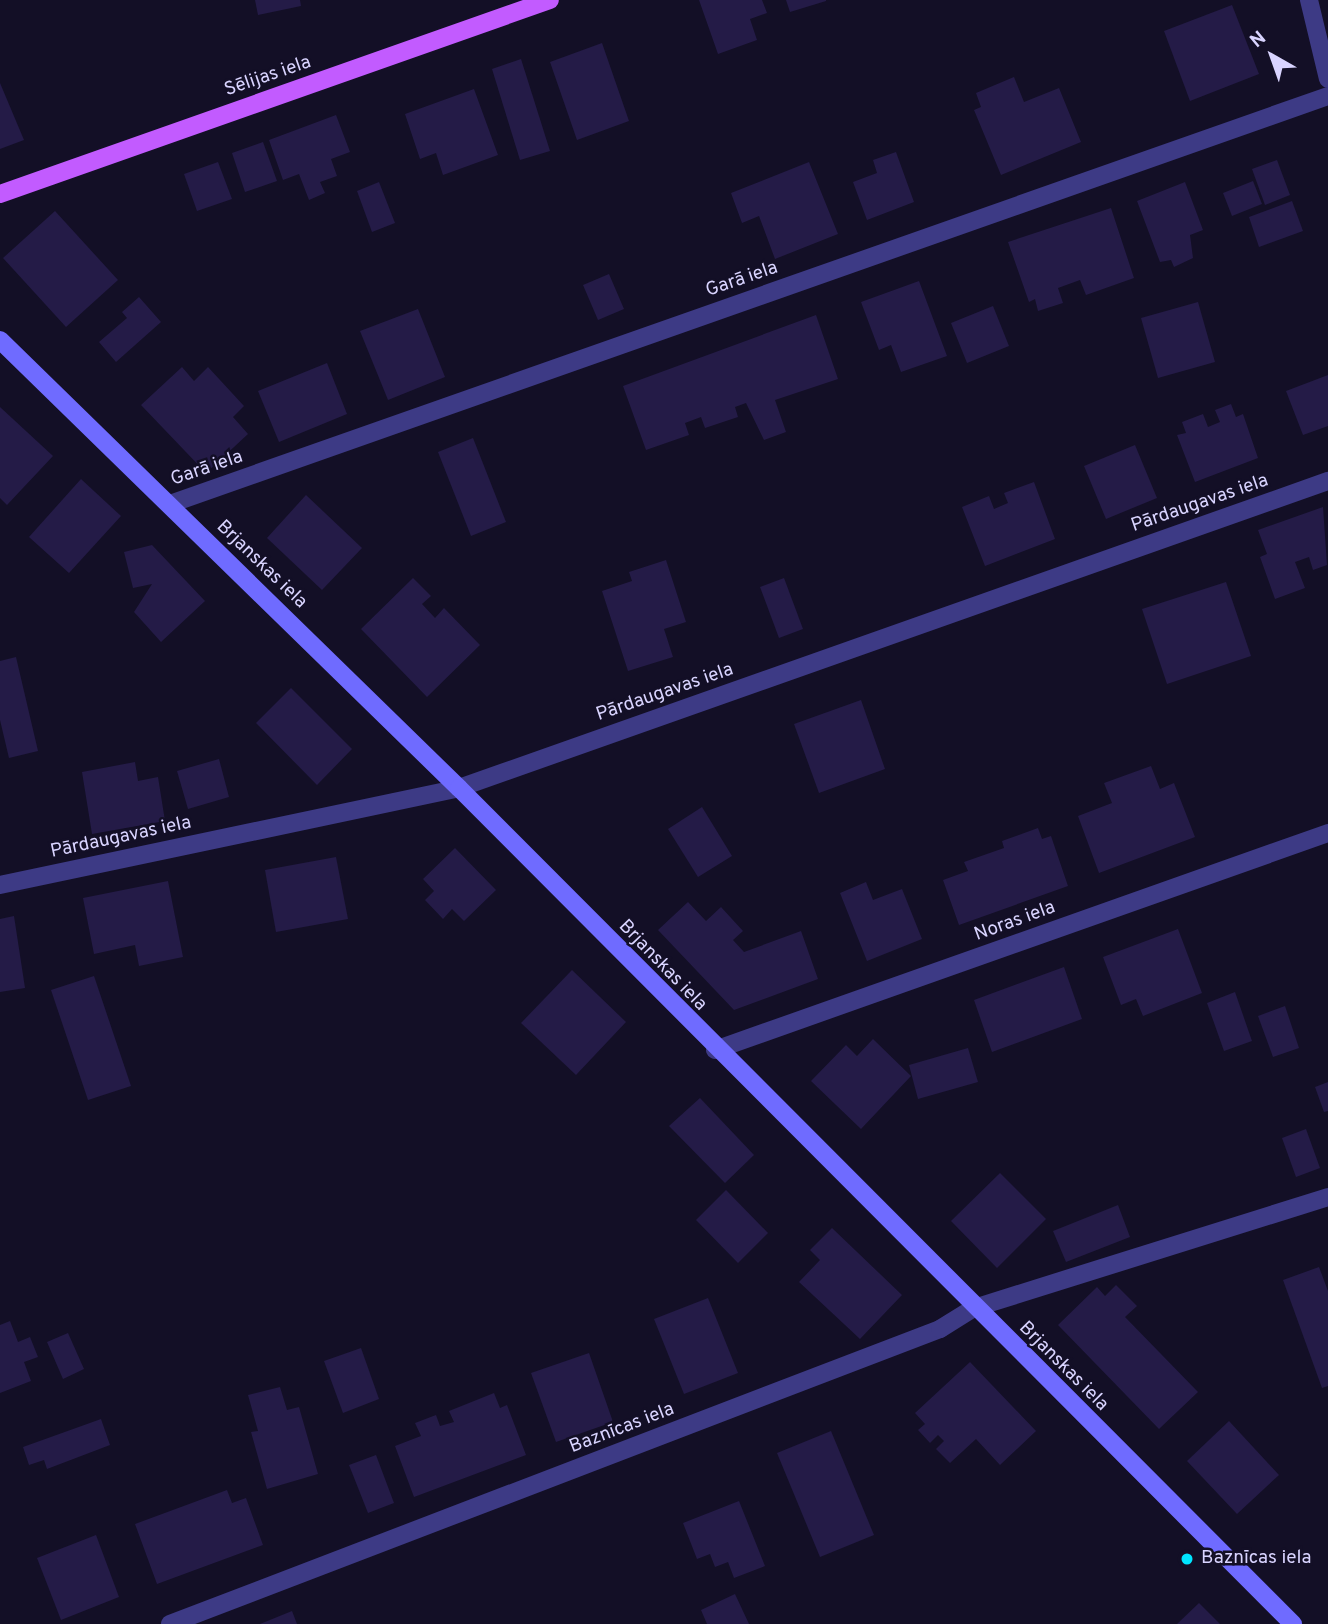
<!DOCTYPE html>
<html>
<head>
<meta charset="utf-8">
<style>
  body { margin:0 }
  #map { position:relative; width:1328px; height:1624px; overflow:hidden; background:#130f26; font-family:Overpass,sans-serif }
  div>[style] { position:absolute }
  .building>* { inset:0; background:#241b47 }
  .minor>* { height:18px; margin:-9px; padding:0 9px; transform-origin:9px; border-radius:9px; background:#3d3a85 }
  .secondary>* { height:18px; margin:-9px; padding:0 9px; transform-origin:9px; border-radius:9px; background:#6f6bff }
  .primary>* { height:18px; margin:-9px; padding:0 9px; transform-origin:9px; border-radius:9px; background:#c25bff }
  .dots>* { width:19px; height:19px; translate:-50% -50%; box-sizing:border-box; border:4px solid #130f26; border-radius:50% }
  span { translate:-50% -50%; white-space:nowrap; text-align:center; line-height:1.15; -webkit-text-stroke:5px #130f26; paint-order:stroke }
  .street-label { font-size:19px; color:#d9d4ff }
  .poi-label { font-size:19px; color:#d9d4ff }
  .left { translate:0 -50%; text-align:left }
  .north { position:absolute; left:1237px; top:21px; width:70px; height:70px; -webkit-text-stroke:5px #130f26; paint-order:stroke; rotate:320deg; font-size:19px; font-weight:700; line-height:28px; text-align:center; color:#d9d4ff }
  .north::after { content:''; display:block; margin:auto; width:24px; height:32px; background:#d9d4ff; clip-path:polygon(50% 0,100% 100%,50% 72%,0 100%) }
</style>
</head>
<body>
<div id="map">
  <div class="building">
    <div style="clip-path:polygon(255px 0,300px 0,301px 6px,258px 15px)"></div>
    <div style="clip-path:polygon(699px 0,762px 0,767px 13px,750px 19px,757px 40px,718px 54px)"></div>
    <div style="clip-path:polygon(786px 0,826px 0,826px 1px,790px 12px)"></div>
    <div style="clip-path:polygon(1232px 5px,1259px 74px,1190px 101px,1164px 31px)"></div>
    <div style="clip-path:polygon(602px 43px,629px 121px,577px 140px,550px 62px)"></div>
    <div style="clip-path:polygon(521px 59px,550px 151px,520px 160px,492px 69px)"></div>
    <div style="clip-path:polygon(1014px 77px,1024px 102px,1059px 88px,1081px 142px,1001px 175px,974px 110px,981px 107px,976px 93px)"></div>
    <div style="clip-path:polygon(0 83px,24px 140px,0 149px)"></div>
    <div style="clip-path:polygon(474px 89px,498px 155px,443px 175px,436px 153px,420px 159px,405px 114px)"></div>
    <div style="clip-path:polygon(336px 115px,350px 152px,331px 159px,337px 176px,320px 182px,325px 193px,309px 200px,299px 174px,283px 180px,269px 140px)"></div>
    <div style="clip-path:polygon(263px 142px,277px 181px,245px 192px,232px 153px)"></div>
    <div style="clip-path:polygon(896px 152px,914px 202px,867px 220px,853px 182px,877px 173px,873px 160px)"></div>
    <div style="clip-path:polygon(1277px 160px,1290px 195px,1265px 205px,1252px 169px)"></div>
    <div style="clip-path:polygon(218px 162px,232px 199px,197px 211px,184px 174px)"></div>
    <div style="clip-path:polygon(809px 162px,838px 234px,775px 259px,759px 216px,742px 223px,731px 193px)"></div>
    <div style="clip-path:polygon(1253px 181px,1262px 204px,1232px 216px,1223px 193px)"></div>
    <div style="clip-path:polygon(379px 182px,395px 223px,372px 232px,357px 191px)"></div>
    <div style="clip-path:polygon(1185px 182px,1203px 230px,1190px 235px,1193px 258px,1174px 267px,1171px 260px,1160px 262px,1137px 201px)"></div>
    <div style="clip-path:polygon(1292px 201px,1303px 231px,1259px 247px,1249px 217px)"></div>
    <div style="clip-path:polygon(1111px 208px,1134px 278px,1086px 295px,1080px 280px,1058px 288px,1063px 303px,1038px 311px,1035px 299px,1029px 302px,1008px 242px)"></div>
    <div style="clip-path:polygon(55px 211px,118px 280px,66px 327px,3px 258px)"></div>
    <div style="clip-path:polygon(609px 274px,624px 309px,598px 320px,583px 285px)"></div>
    <div style="clip-path:polygon(919px 281px,947px 356px,901px 372px,891px 345px,879px 350px,861px 302px)"></div>
    <div style="clip-path:polygon(139px 297px,161px 322px,116px 362px,99px 342px,127px 318px,122px 312px)"></div>
    <div style="clip-path:polygon(1198px 302px,1215px 362px,1158px 378px,1141px 318px)"></div>
    <div style="clip-path:polygon(993px 306px,1009px 346px,967px 363px,951px 323px)"></div>
    <div style="clip-path:polygon(418px 309px,445px 377px,388px 400px,360px 331px)"></div>
    <div style="clip-path:polygon(816px 315px,838px 379px,775px 400px,786px 432px,764px 440px,746px 403px,735px 407px,738px 417px,705px 428px,701px 417px,685px 423px,689px 435px,646px 450px,623px 386px)"></div>
    <div style="clip-path:polygon(327px 363px,347px 414px,279px 442px,258px 391px)"></div>
    <div style="clip-path:polygon(182px 367px,194px 381px,208px 367px,244px 406px,233px 417px,248px 434px,206px 473px,141px 405px)"></div>
    <div style="clip-path:polygon(1328px 375px,1328px 426px,1303px 435px,1286px 391px)"></div>
    <div style="clip-path:polygon(1231px 404px,1236px 417px,1243px 414px,1258px 458px,1195px 482px,1177px 435px,1186px 433px,1182px 422px,1203px 414px,1208px 427px,1220px 422px,1215px 410px)"></div>
    <div style="clip-path:polygon(0 407px,53px 456px,7px 505px,0 498px)"></div>
    <div style="clip-path:polygon(473px 438px,506px 522px,471px 536px,438px 452px)"></div>
    <div style="clip-path:polygon(1135px 445px,1157px 498px,1106px 519px,1084px 466px)"></div>
    <div style="clip-path:polygon(81px 479px,121px 516px,69px 573px,29px 537px)"></div>
    <div style="clip-path:polygon(1034px 482px,1055px 539px,985px 566px,962px 507px,989px 496px,994px 509px,1008px 503px,1004px 493px)"></div>
    <div style="clip-path:polygon(306px 495px,362px 548px,322px 590px,267px 538px)"></div>
    <div style="clip-path:polygon(1323px 507px,1327px 565px,1313px 570px,1309px 557px,1295px 562px,1305px 588px,1275px 599px,1260px 557px,1267px 554px,1258px 530px)"></div>
    <div style="clip-path:polygon(152px 545px,205px 601px,161px 642px,134px 612px,152px 584px,133px 588px,124px 552px)"></div>
    <div style="clip-path:polygon(666px 560px,686px 622px,664px 629px,673px 657px,628px 671px,602px 591px,632px 581px,629px 572px)"></div>
    <div style="clip-path:polygon(413px 578px,431px 596px,422px 604px,435px 618px,444px 608px,480px 645px,427px 697px,361px 629px)"></div>
    <div style="clip-path:polygon(784px 578px,803px 629px,779px 638px,760px 587px)"></div>
    <div style="clip-path:polygon(1226px 582px,1251px 656px,1167px 684px,1142px 609px)"></div>
    <div style="clip-path:polygon(16px 657px,38px 751px,9px 758px,0 720px,0 661px)"></div>
    <div style="clip-path:polygon(291px 688px,352px 749px,317px 785px,256px 723px)"></div>
    <div style="clip-path:polygon(861px 700px,885px 769px,819px 793px,794px 724px)"></div>
    <div style="clip-path:polygon(219px 759px,229px 797px,188px 809px,177px 771px)"></div>
    <div style="clip-path:polygon(135px 762px,138px 781px,158px 777px,165px 821px,92px 834px,82px 772px)"></div>
    <div style="clip-path:polygon(1151px 766px,1160px 789px,1174px 783px,1195px 837px,1099px 873px,1078px 816px,1112px 803px,1104px 783px)"></div>
    <div style="clip-path:polygon(702px 807px,732px 856px,698px 877px,668px 829px)"></div>
    <div style="clip-path:polygon(1038px 828px,1042px 839px,1051px 836px,1068px 886px,959px 925px,943px 880px,968px 871px,964px 862px,1004px 848px,1002px 841px)"></div>
    <div style="clip-path:polygon(455px 848px,496px 890px,464px 921px,452px 909px,443px 919px,425px 900px,434px 891px,423px 879px)"></div>
    <div style="clip-path:polygon(336px 857px,348px 919px,276px 932px,265px 870px)"></div>
    <div style="clip-path:polygon(168px 881px,183px 957px,139px 966px,135px 945px,94px 954px,83px 898px)"></div>
    <div style="clip-path:polygon(866px 882px,873px 900px,902px 889px,922px 939px,867px 961px,840px 893px)"></div>
    <div style="clip-path:polygon(688px 902px,706px 921px,721px 907px,743px 931px,733px 940px,744px 952px,801px 931px,818px 979px,734px 1010px,658px 930px)"></div>
    <div style="clip-path:polygon(14px 916px,25px 988px,0 992px,0 919px)"></div>
    <div style="clip-path:polygon(1178px 929px,1202px 993px,1143px 1016px,1136px 999px,1121px 1005px,1103px 957px)"></div>
    <div style="clip-path:polygon(1064px 967px,1082px 1019px,992px 1052px,974px 1000px)"></div>
    <div style="clip-path:polygon(572px 970px,626px 1022px,576px 1075px,521px 1023px)"></div>
    <div style="clip-path:polygon(94px 976px,131px 1086px,88px 1100px,51px 990px)"></div>
    <div style="clip-path:polygon(1235px 992px,1252px 1041px,1224px 1051px,1207px 1003px)"></div>
    <div style="clip-path:polygon(1285px 1006px,1299px 1048px,1273px 1057px,1258px 1016px)"></div>
    <div style="clip-path:polygon(873px 1039px,911px 1076px,861px 1129px,811px 1081px,846px 1045px,857px 1056px)"></div>
    <div style="clip-path:polygon(968px 1048px,978px 1082px,918px 1099px,909px 1065px)"></div>
    <div style="clip-path:polygon(1328px 1082px,1328px 1111px,1324px 1112px,1315px 1087px)"></div>
    <div style="clip-path:polygon(700px 1098px,754px 1155px,725px 1183px,669px 1126px)"></div>
    <div style="clip-path:polygon(1306px 1129px,1320px 1168px,1296px 1177px,1282px 1138px)"></div>
    <div style="clip-path:polygon(1000px 1173px,1046px 1219px,997px 1268px,951px 1221px)"></div>
    <div style="clip-path:polygon(726px 1190px,768px 1233px,738px 1263px,696px 1220px)"></div>
    <div style="clip-path:polygon(1118px 1205px,1130px 1237px,1066px 1262px,1053px 1231px)"></div>
    <div style="clip-path:polygon(832px 1228px,902px 1295px,860px 1339px,799px 1282px,820px 1260px,810px 1250px)"></div>
    <div style="clip-path:polygon(1319px 1267px,1328px 1291px,1328px 1386px,1322px 1388px,1283px 1280px)"></div>
    <div style="clip-path:polygon(1116px 1285px,1137px 1306px,1125px 1317px,1198px 1392px,1159px 1429px,1058px 1325px,1097px 1287px,1105px 1296px)"></div>
    <div style="clip-path:polygon(708px 1298px,738px 1373px,684px 1394px,654px 1319px)"></div>
    <div style="clip-path:polygon(10px 1321px,18px 1342px,30px 1337px,38px 1357px,24px 1362px,31px 1381px,0 1393px,0 1325px)"></div>
    <div style="clip-path:polygon(68px 1333px,84px 1369px,63px 1379px,47px 1342px)"></div>
    <div style="clip-path:polygon(361px 1348px,379px 1399px,343px 1413px,324px 1361px)"></div>
    <div style="clip-path:polygon(589px 1353px,613px 1422px,556px 1442px,531px 1373px)"></div>
    <div style="clip-path:polygon(970px 1362px,1036px 1431px,1000px 1465px,976px 1439px,950px 1463px,936px 1449px,944px 1441px,938px 1435px,930px 1443px,918px 1430px,925px 1424px,915px 1413px)"></div>
    <div style="clip-path:polygon(280px 1387px,287px 1410px,299px 1407px,318px 1474px,267px 1489px,251px 1432px,258px 1431px,248px 1395px)"></div>
    <div style="clip-path:polygon(494px 1393px,500px 1408px,507px 1405px,526px 1455px,414px 1497px,395px 1446px,421px 1436px,415px 1423px,436px 1415px,440px 1426px,454px 1422px,449px 1411px)"></div>
    <div style="clip-path:polygon(101px 1419px,110px 1445px,47px 1469px,44px 1460px,29px 1465px,23px 1447px)"></div>
    <div style="clip-path:polygon(1229px 1421px,1279px 1475px,1237px 1514px,1187px 1461px)"></div>
    <div style="clip-path:polygon(831px 1431px,874px 1535px,820px 1557px,777px 1453px)"></div>
    <div style="clip-path:polygon(376px 1455px,394px 1503px,368px 1513px,349px 1465px)"></div>
    <div style="clip-path:polygon(227px 1490px,232px 1503px,246px 1498px,263px 1545px,157px 1584px,135px 1524px)"></div>
    <div style="clip-path:polygon(739px 1501px,765px 1566px,734px 1578px,728px 1562px,715px 1567px,710px 1554px,697px 1559px,683px 1523px)"></div>
    <div style="clip-path:polygon(96px 1535px,119px 1597px,61px 1620px,37px 1558px)"></div>
    <div style="clip-path:polygon(735px 1594px,749px 1624px,707px 1624px,701px 1610px)"></div>
    <div style="clip-path:polygon(1199px 1603px,1220px 1624px,1177px 1624px)"></div>
    <div style="clip-path:polygon(292px 1611px,297px 1624px,260px 1624px)"></div>
  </div>
  <div class="minor">
    <div style="left:1309px;top:0;width:81px;rotate:76.5deg"></div>
    <div style="left:170px;top:504px;width:1228px;rotate:-19.41deg"></div>
    <div style="left:0;top:885px;width:469px;rotate:-11.9deg"></div>
    <div style="left:459px;top:788px;width:922px;rotate:-19.46deg"></div>
    <div style="left:715px;top:1050px;width:650px;rotate:-19.49deg"></div>
    <div style="left:170px;top:1624px;width:825px;rotate:-20.96deg"></div>
    <div style="left:940px;top:1329px;width:40px;rotate:-32deg"></div>
    <div style="left:974px;top:1308px;width:371px;rotate:-17.4deg"></div>
  </div>
  <div class="secondary">
    <div style="left:0;top:340px;width:641px;rotate:44.31deg"></div>
    <div style="left:459px;top:788px;width:1181px;rotate:45.07deg"></div>
  </div>
  <div class="primary">
    <div style="left:0;top:194px;width:583px;rotate:-19.43deg"></div>
  </div>
  <div class="dots">
    <div style="left:1187px;top:1559px;background:#00e5ff"></div>
  </div>
  <div class="street-label">
    <span style="left:268px;top:77px;rotate:-19deg">Sēlijas iela</span>
    <span style="left:742px;top:280px;rotate:-19deg">Garā iela</span>
    <span style="left:207px;top:469px;rotate:-19deg">Garā iela</span>
    <span style="left:1200px;top:504px;rotate:-19deg">Pārdaugavas iela</span>
    <span style="left:261px;top:565px;rotate:44deg">Brjanskas iela</span>
    <span style="left:665px;top:693px;rotate:-19deg">Pārdaugavas iela</span>
    <span style="left:121px;top:838px;rotate:-12deg">Pārdaugavas iela</span>
    <span style="left:1015px;top:922px;rotate:-20deg">Noras iela</span>
    <span style="left:662px;top:966px;rotate:46deg">Brjanskas iela</span>
    <span style="left:1063px;top:1367px;rotate:45deg">Brjanskas iela</span>
    <span style="left:622px;top:1429px;rotate:-21deg">Baznīcas iela</span>
  </div>
  <div class="poi-label">
    <span class="left" style="left:1201px;top:1559px">Baznīcas iela</span>
  </div>
  <div class="north">N</div>
</div>
</body>
</html>
